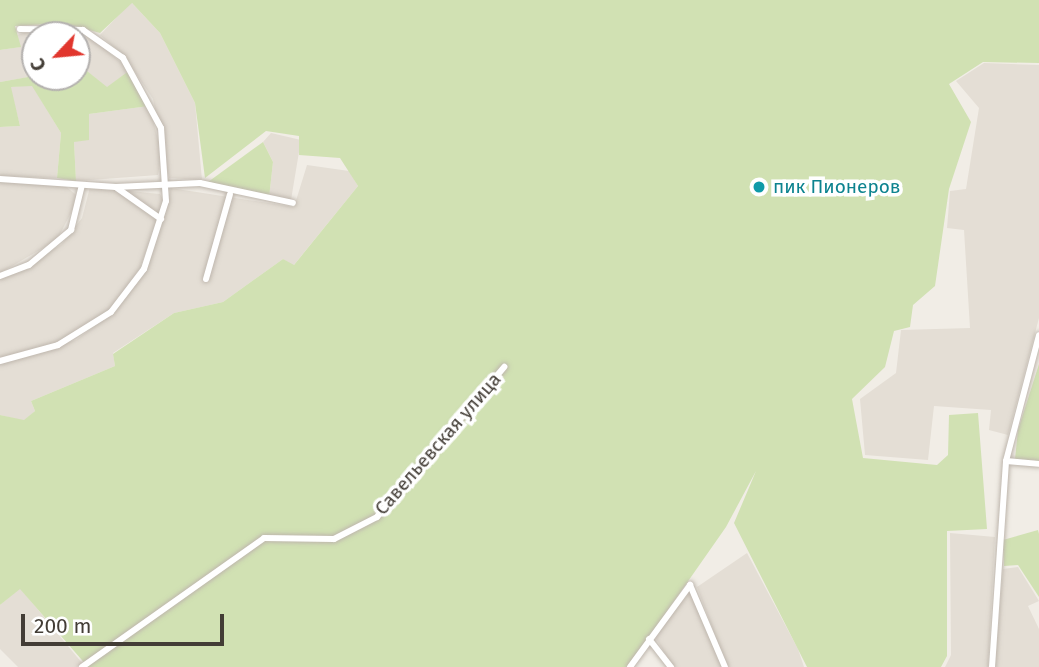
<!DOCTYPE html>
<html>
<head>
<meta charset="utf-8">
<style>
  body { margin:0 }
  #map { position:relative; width:1039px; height:667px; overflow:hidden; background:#f1ede6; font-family:"Fira Sans",sans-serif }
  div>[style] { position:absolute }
  .residential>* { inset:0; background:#e4ded5 }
  .green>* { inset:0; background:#d1e1b3 }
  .roads { filter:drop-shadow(0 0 2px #beb6ad) drop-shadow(0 0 2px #beb6ad) }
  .street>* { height:6px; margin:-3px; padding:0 3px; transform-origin:3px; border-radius:3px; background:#fff }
  .dots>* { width:19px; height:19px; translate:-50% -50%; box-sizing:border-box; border:4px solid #fff; border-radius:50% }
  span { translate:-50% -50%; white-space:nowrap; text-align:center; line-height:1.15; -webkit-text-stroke:7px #fff; paint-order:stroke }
  .culture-label { font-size:19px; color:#0d838f }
  .left { translate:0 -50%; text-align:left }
  .street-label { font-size:19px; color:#433d36 }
  .north { position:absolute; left:21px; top:21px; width:70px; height:70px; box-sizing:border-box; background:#fff; border:2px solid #b4b1af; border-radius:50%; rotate:244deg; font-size:19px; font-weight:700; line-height:28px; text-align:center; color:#433d36 }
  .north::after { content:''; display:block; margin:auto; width:24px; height:32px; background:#e1362d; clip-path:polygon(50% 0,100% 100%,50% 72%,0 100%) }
  .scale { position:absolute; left:21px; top:614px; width:203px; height:32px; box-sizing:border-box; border:4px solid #433d36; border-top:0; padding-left:9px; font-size:21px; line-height:24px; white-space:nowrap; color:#433d36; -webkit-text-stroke:5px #fff; paint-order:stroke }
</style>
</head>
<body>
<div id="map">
  <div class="residential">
    <div style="clip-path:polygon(131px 2px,160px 33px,195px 103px,202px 180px,169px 178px,153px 99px,125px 57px,100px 35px)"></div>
    <div style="clip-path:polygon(30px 31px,88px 35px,130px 70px,107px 88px,77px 63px,77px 35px,35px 35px,35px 57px,24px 60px,29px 77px,0 82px,0 50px,20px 47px,17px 35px)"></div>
    <div style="clip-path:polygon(984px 63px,1039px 65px,1039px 318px,1008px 435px,989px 430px,991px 410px,934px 406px,928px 460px,865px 455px,860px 399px,896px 373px,901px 330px,970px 328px,964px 230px,947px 228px,950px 191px,966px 189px,979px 108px,956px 81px)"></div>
    <div style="clip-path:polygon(32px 85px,61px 133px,57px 178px,0 176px,0 127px,20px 126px,10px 87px)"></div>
    <div style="clip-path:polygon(149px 106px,162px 154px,158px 175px,76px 181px,74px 142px,89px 114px)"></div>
    <div style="clip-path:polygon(271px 133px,301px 140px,291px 200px,269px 198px,273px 162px,263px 142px)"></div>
    <div style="clip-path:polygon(307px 165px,349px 171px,358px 186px,293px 266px,283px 259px,223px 302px,174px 313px,113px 353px,115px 366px,31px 401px,35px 411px,24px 421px,0 415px,0 364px,76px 340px,112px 313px,146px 270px,171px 188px,294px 207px)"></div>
    <div style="clip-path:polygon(0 182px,65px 186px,79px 197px,57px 240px,0 273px)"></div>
    <div style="clip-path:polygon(90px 187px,160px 194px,164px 201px,140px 268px,110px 310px,57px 343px,0 359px,0 279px,61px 245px,82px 218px)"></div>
    <div style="clip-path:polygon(950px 533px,995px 537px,988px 667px,945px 667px,951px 655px)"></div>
    <div style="clip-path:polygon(747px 553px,798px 649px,804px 667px,727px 667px,697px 587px)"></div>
    <div style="clip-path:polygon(1018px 567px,1039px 601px,1028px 606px,1039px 629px,1039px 667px,995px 667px,1003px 569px)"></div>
    <div style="clip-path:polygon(20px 588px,82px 663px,77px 667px,18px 667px,0 649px,0 605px)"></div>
    <div style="clip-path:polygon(692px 590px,722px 667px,673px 667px,654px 635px)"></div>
  </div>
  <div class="green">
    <div style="clip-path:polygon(0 0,1039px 0,1039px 63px,983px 62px,949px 84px,971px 122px,949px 189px,935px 286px,913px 305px,910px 327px,894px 331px,885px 367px,852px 399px,863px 458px,937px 465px,948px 455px,949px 415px,978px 413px,987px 529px,947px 531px,947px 656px,941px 667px,807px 667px,734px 523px,756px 471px,726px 527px,628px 667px,88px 667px,20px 589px,0 605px,0 415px,24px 420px,35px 411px,31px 401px,115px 366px,113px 354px,174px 313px,223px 302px,283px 259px,294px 265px,358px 186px,340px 158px,299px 155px,299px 136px,266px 131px,205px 178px,195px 103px,160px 33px,132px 3px,100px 33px,64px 23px,15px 26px,21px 47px,0 50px)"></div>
    <div style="clip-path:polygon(35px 57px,35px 77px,77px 77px,77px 63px,107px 87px,130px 70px,149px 106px,89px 114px,89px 140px,74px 142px,76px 181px,57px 178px,61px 133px,32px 86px,11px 87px,20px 126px,0 127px,0 82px,28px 77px,24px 59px)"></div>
    <div style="clip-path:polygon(263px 142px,273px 162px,269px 198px,208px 182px)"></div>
    <div style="clip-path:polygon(1039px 364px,1039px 461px,1015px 459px,1018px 430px)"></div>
    <div style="clip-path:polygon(1038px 530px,1039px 534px,1039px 597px,1018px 565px,1004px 566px,1003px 540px)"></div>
  </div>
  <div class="roads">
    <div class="street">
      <div style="left:0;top:179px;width:116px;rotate:3.9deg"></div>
      <div style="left:116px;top:187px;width:84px;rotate:-2.7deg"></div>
      <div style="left:200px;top:183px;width:95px;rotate:12.1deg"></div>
      <div style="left:117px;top:188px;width:54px;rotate:35.2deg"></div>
      <div style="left:0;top:276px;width:31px;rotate:-21deg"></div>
      <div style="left:29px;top:265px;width:55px;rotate:-39.8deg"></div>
      <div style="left:71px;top:230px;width:46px;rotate:-76.3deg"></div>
      <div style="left:206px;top:279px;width:88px;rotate:-74.2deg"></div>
      <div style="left:0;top:361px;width:60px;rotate:-15.4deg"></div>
      <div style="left:58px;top:345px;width:62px;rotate:-31.9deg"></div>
      <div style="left:111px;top:312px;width:54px;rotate:-52.5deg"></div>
      <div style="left:144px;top:269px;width:71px;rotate:-72.1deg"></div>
      <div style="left:166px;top:201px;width:73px;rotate:-93.9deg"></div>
      <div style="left:161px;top:128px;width:80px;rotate:-118.5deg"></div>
      <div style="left:123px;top:58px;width:49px;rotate:-145deg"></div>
      <div style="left:83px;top:30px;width:63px;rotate:-179.1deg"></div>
      <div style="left:1006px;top:461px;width:33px;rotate:5deg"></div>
      <div style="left:649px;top:639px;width:36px;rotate:52deg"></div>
      <div style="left:82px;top:667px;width:223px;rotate:-35.3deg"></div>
      <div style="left:264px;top:538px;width:70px;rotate:0.8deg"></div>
      <div style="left:334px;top:539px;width:48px;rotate:-27.1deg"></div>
      <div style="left:377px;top:517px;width:197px;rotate:-49.7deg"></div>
      <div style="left:630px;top:667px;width:102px;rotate:-53.8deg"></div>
      <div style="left:690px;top:585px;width:89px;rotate:66.9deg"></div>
      <div style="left:992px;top:667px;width:206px;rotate:-86.1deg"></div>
      <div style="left:1006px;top:461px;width:130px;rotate:-75.3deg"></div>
    </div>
  </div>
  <div class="dots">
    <div style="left:759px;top:187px;background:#0f9aa8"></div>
  </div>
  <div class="culture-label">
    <span class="left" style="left:773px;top:187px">пик Пионеров</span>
  </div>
  <div class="street-label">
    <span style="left:438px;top:444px;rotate:-49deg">Савельевская улица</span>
  </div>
  <div class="north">С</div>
  <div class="scale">200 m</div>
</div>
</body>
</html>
